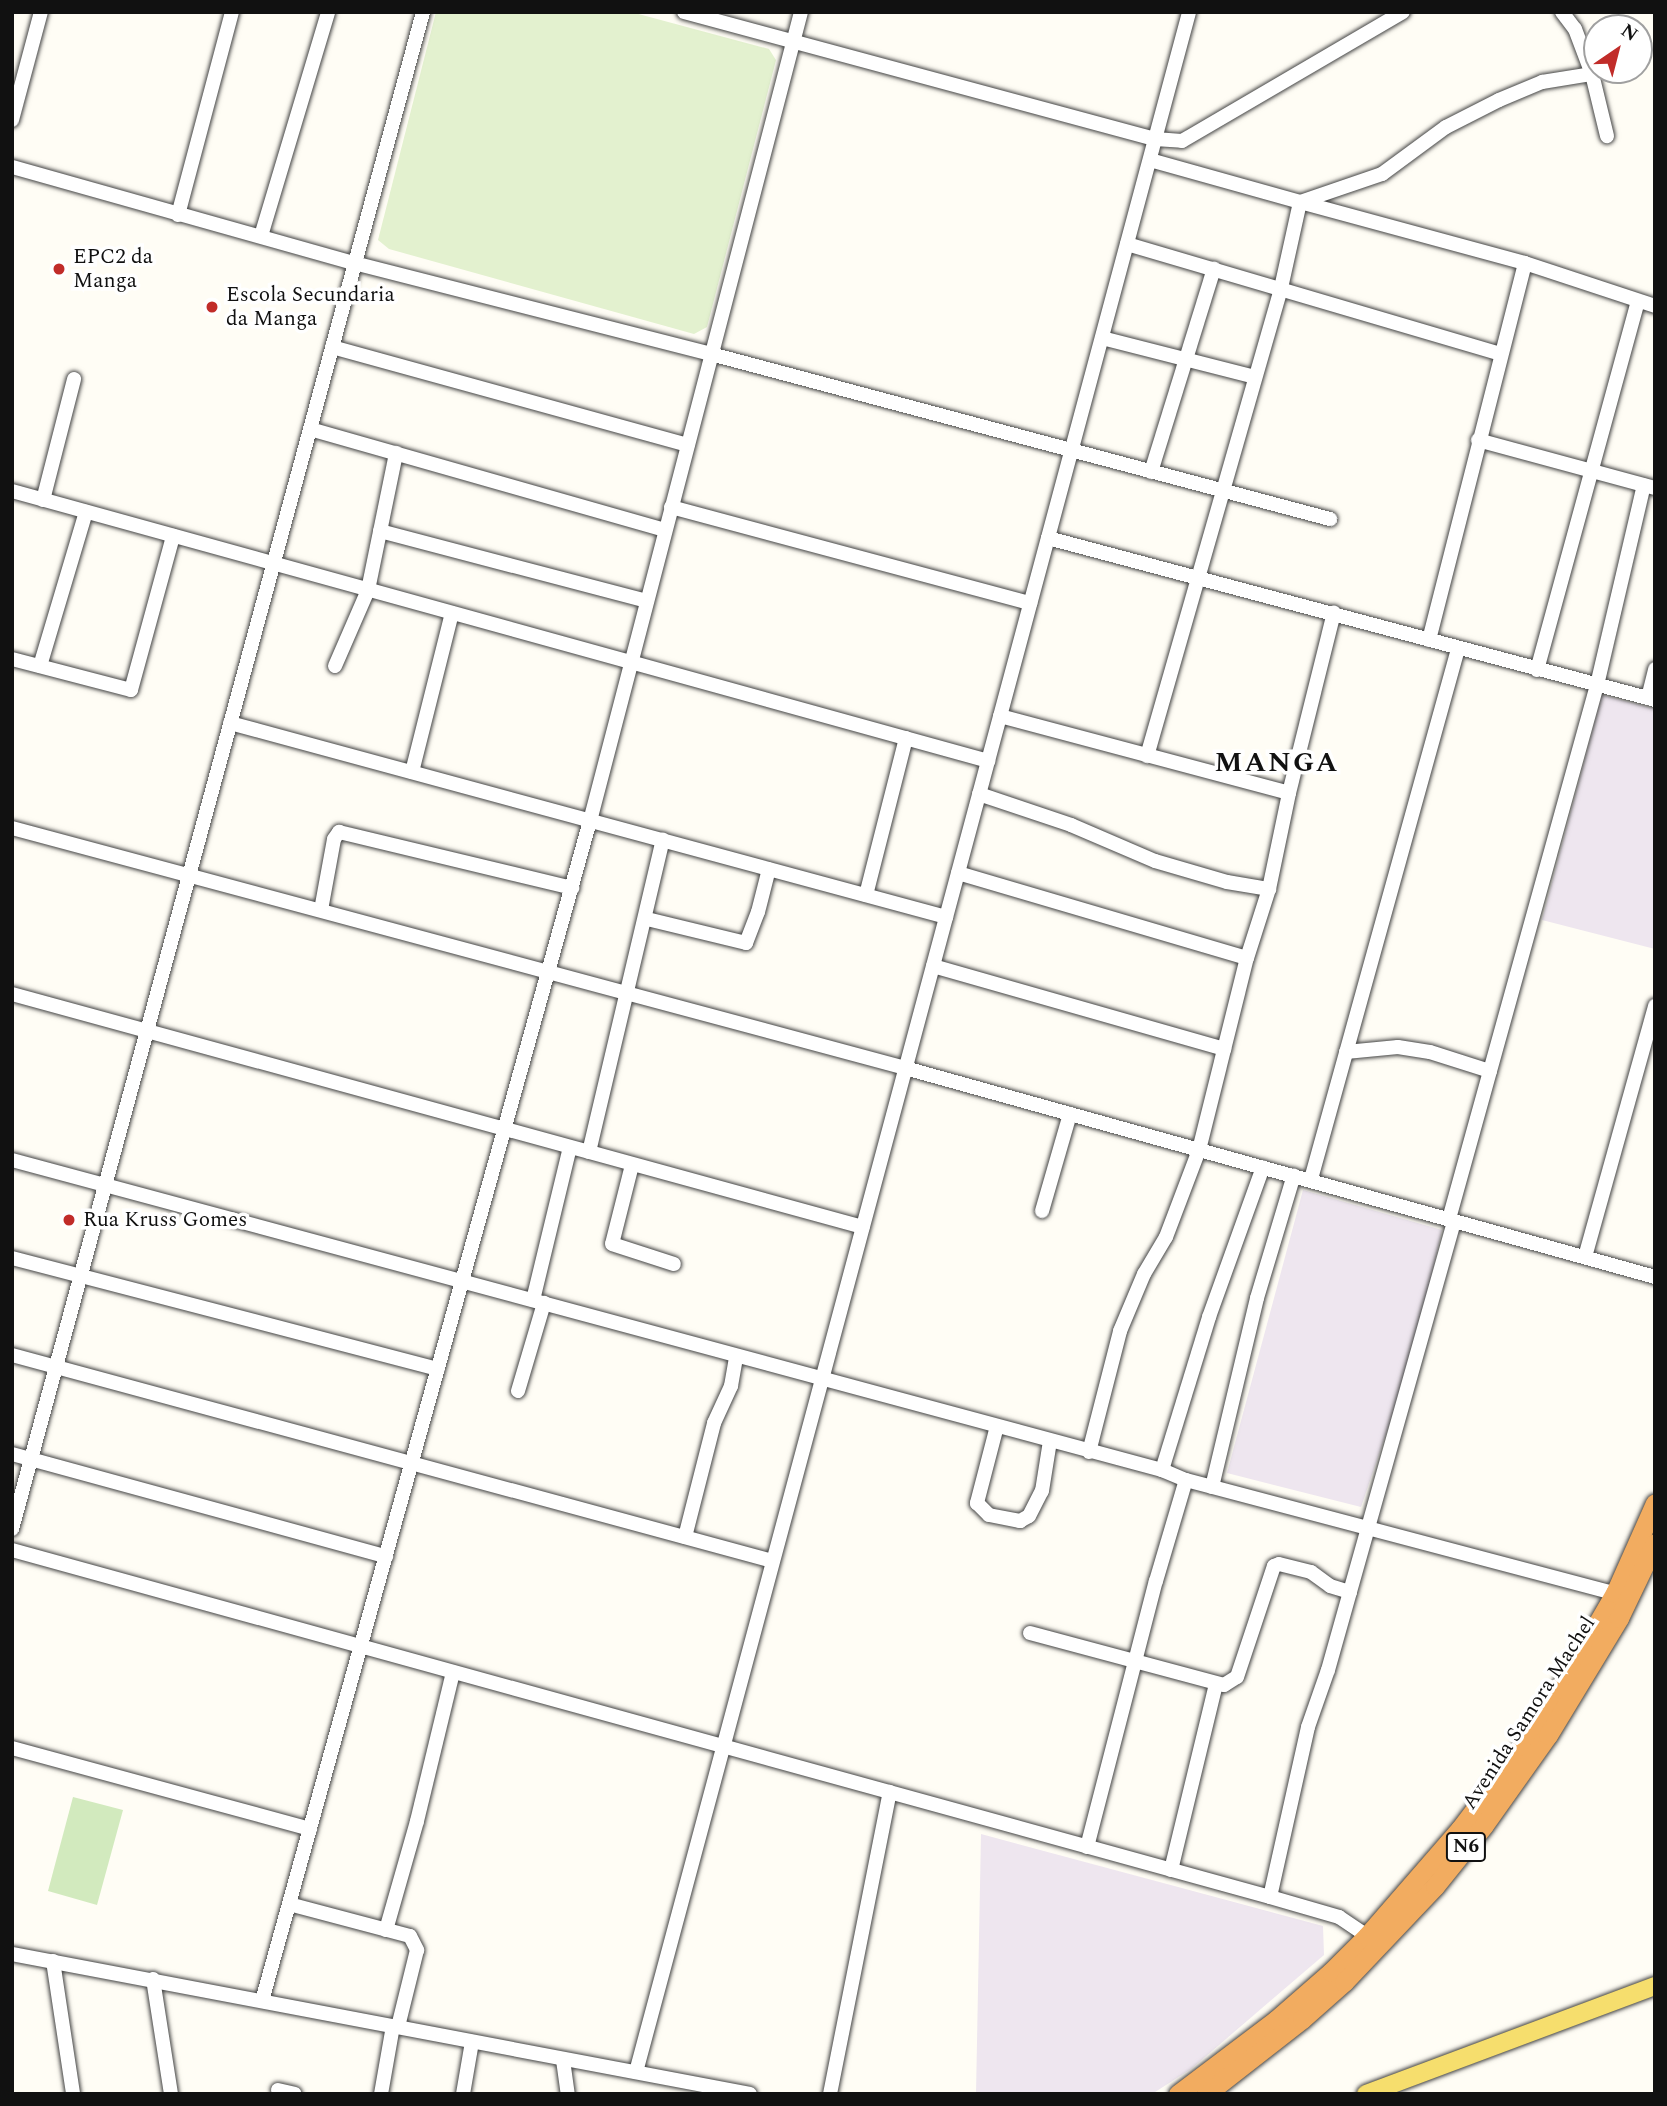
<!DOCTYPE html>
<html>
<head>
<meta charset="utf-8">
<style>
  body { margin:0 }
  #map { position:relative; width:1667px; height:2106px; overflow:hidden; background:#fffdf5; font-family:Spectral,serif }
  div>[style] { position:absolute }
  .industrial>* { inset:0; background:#eee6ef }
  .green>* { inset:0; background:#d2eabe }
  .pitch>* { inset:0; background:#e3f1cf }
  .roads { filter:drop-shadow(0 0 2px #444) drop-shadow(0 0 2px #444) }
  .minor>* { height:14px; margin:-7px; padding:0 7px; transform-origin:7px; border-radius:7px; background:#fff }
  .major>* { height:18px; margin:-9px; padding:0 9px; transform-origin:9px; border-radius:9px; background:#f6de6d }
  .highway>* { height:19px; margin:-9.5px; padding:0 9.5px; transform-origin:9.5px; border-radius:9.5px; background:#f2ac60 }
  .dots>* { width:19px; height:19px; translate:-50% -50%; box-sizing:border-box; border:4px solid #fff; border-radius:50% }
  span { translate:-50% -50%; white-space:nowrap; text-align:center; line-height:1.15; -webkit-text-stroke:7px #fff; paint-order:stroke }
  .shield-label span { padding:2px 5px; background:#fff; border:2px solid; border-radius:5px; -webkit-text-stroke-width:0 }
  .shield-label { font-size:19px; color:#111; font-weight:700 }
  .poi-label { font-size:21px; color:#111 }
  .left { translate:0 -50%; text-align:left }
  .street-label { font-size:21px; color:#111 }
  .district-label { font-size:28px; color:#111; font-weight:700; letter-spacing:2px }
  .frame { position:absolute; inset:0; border:14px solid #111; pointer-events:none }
  .north { position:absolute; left:1583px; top:14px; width:70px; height:70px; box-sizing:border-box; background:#fff; border:2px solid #a0a0a0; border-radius:50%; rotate:35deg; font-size:19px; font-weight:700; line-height:28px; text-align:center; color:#111 }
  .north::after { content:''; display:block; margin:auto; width:24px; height:32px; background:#c12c29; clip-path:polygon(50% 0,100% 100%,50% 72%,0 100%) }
</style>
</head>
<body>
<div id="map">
  <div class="industrial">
    <div style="clip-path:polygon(1602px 695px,1655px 709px,1655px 949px,1542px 920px)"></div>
    <div style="clip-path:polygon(1303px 1190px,1442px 1230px,1414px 1352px,1361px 1507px,1227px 1473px)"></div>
    <div style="clip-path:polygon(981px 1834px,1323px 1926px,1324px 1955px,1191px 2069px,1152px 2094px,976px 2094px)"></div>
  </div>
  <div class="green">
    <div style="clip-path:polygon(73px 1797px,123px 1810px,97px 1905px,48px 1891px)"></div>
  </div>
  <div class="pitch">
    <div style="clip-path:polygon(436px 12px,631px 12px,769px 49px,776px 60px,707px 327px,694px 334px,389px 249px,378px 240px)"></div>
  </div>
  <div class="roads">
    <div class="minor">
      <div style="left:684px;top:12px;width:488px;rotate:15.1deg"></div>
      <div style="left:1155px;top:139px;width:27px;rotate:4deg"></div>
      <div style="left:1182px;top:141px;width:256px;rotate:-30.3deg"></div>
      <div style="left:1562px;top:12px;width:21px;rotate:53deg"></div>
      <div style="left:1575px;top:29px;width:48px;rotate:69.3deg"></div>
      <div style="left:1592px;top:74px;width:64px;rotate:76.4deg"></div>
      <div style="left:12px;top:120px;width:112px;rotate:-75deg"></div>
      <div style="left:1150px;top:160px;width:156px;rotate:15.6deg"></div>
      <div style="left:1300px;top:202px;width:87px;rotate:-18.9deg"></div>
      <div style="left:1382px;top:174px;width:79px;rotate:-36.3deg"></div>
      <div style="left:1446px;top:127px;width:59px;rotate:-27deg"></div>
      <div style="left:1499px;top:100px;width:47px;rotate:-22.7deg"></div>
      <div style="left:1542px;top:82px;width:51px;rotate:-9.1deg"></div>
      <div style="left:12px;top:167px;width:355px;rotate:15.7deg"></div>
      <div style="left:354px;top:263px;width:368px;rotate:14.3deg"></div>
      <div style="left:711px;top:354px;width:641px;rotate:14.93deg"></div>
      <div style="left:178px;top:215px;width:210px;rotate:-75.1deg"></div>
      <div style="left:261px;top:236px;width:234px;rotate:-73.3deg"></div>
      <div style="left:1127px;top:244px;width:390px;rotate:16.4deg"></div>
      <div style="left:1102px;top:338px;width:158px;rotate:14.3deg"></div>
      <div style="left:332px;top:347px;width:369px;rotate:15.4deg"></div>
      <div style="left:310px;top:429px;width:369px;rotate:15.9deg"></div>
      <div style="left:1478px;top:440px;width:183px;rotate:15.2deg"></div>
      <div style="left:1151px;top:472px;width:213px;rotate:-72.8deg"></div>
      <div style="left:12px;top:491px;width:1013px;rotate:15.46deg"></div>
      <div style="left:43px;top:500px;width:125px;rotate:-75.6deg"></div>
      <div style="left:671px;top:507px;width:372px;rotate:15deg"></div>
      <div style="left:380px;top:531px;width:276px;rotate:14.7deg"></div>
      <div style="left:1048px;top:538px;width:628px;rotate:14.94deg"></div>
      <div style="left:1429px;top:640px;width:389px;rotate:-75.7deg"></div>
      <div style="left:12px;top:659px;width:123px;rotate:14.6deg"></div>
      <div style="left:131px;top:690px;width:160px;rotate:-74.7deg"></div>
      <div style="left:40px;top:666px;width:161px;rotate:-73.4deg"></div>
      <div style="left:335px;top:666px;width:83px;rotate:-66.5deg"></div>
      <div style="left:368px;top:590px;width:140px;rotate:-78.4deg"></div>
      <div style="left:1537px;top:670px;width:382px;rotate:-74.7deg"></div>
      <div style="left:1648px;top:698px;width:30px;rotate:-76deg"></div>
      <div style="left:1000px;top:716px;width:299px;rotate:14.9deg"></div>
      <div style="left:230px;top:723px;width:742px;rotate:15.16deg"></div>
      <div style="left:1147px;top:756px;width:487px;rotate:-74deg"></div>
      <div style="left:1281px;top:288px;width:88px;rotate:-77.5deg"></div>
      <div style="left:1300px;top:202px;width:233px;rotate:15.2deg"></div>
      <div style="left:1525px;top:263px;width:137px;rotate:18.3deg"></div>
      <div style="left:412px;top:772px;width:164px;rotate:-75.9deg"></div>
      <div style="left:979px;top:794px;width:97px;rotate:18.6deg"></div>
      <div style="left:1071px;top:825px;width:91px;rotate:23.2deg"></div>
      <div style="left:1155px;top:861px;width:75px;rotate:16.3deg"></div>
      <div style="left:1227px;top:882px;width:43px;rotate:9.5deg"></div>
      <div style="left:12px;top:828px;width:925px;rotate:15.04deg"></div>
      <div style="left:905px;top:1068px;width:779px;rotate:15.57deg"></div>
      <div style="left:958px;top:873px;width:301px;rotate:16.4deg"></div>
      <div style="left:866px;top:895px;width:162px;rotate:-75.7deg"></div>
      <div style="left:321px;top:910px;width:72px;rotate:-79.6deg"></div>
      <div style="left:334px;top:839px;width:9px;rotate:-54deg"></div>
      <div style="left:339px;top:832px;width:240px;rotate:13.5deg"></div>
      <div style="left:647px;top:919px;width:102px;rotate:13.6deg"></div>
      <div style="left:746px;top:943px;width:33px;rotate:-69deg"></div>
      <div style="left:758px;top:912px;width:44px;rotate:-75.7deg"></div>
      <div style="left:933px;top:966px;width:303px;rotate:15.9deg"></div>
      <div style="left:12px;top:994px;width:882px;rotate:15.31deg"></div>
      <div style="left:1346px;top:1052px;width:52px;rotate:-5.5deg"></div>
      <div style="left:1398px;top:1047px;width:32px;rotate:9deg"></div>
      <div style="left:1430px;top:1052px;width:63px;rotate:17.6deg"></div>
      <div style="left:589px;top:1152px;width:321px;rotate:-76.7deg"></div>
      <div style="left:12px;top:1160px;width:1191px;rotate:15.09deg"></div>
      <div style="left:1162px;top:1470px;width:26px;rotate:23deg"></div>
      <div style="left:1186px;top:1480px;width:444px;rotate:14.8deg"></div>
      <div style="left:632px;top:1165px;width:81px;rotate:104.2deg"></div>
      <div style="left:612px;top:1244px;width:65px;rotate:17.9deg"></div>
      <div style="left:1311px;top:1179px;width:550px;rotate:-74.5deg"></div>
      <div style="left:1042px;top:1211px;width:101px;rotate:-73.9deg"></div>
      <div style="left:1449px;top:1219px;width:554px;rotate:-74.51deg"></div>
      <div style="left:1597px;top:685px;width:205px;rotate:-76.8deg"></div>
      <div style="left:1585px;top:1257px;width:261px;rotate:-74.4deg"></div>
      <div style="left:12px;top:1258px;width:440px;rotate:14.6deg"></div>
      <div style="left:533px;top:1300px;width:157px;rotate:-76.4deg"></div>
      <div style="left:12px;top:1355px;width:788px;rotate:15.15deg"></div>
      <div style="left:518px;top:1391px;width:92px;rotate:-73.5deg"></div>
      <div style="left:997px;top:1426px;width:80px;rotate:104.6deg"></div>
      <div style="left:977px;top:1503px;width:17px;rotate:45deg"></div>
      <div style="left:989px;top:1515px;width:32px;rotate:11deg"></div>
      <div style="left:1020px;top:1521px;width:10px;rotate:-29deg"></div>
      <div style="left:1029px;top:1516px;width:28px;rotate:-63deg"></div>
      <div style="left:1042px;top:1491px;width:51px;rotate:-80.9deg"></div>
      <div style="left:1089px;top:1452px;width:125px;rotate:-75.6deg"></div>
      <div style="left:1120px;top:1331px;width:62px;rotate:-67.2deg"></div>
      <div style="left:1144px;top:1274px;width:43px;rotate:-59.3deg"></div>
      <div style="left:1166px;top:1237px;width:93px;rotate:-69.2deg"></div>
      <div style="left:1199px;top:1150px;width:198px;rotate:-76deg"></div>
      <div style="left:1247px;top:958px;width:72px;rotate:-72.3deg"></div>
      <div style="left:1269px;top:889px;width:98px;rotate:-78.2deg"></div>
      <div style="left:1289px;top:793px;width:186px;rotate:-76deg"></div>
      <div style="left:12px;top:1454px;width:388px;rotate:15.3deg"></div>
      <div style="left:1162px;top:1470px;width:160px;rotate:-72.9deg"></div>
      <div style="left:1209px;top:1317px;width:159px;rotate:-70.2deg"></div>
      <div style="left:1212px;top:1487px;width:194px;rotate:-76.6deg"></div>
      <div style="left:1257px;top:1298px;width:128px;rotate:-73.3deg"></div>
      <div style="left:12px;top:1529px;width:1572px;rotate:-74.84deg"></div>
      <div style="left:685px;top:1537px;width:118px;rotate:-75.7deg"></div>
      <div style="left:714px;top:1423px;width:41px;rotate:-65.3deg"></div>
      <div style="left:731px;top:1386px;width:29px;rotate:-80deg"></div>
      <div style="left:12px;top:1550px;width:1305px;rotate:15.42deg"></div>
      <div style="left:1270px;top:1897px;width:72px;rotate:16.2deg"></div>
      <div style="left:1339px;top:1917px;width:34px;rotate:34deg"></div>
      <div style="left:1030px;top:1633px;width:201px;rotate:15deg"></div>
      <div style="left:1224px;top:1685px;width:15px;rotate:-32deg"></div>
      <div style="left:1237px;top:1677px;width:117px;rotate:-71.6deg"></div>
      <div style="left:1274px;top:1566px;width:5px;rotate:-22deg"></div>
      <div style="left:1279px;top:1564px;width:33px;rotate:14deg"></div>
      <div style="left:1311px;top:1572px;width:24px;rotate:36deg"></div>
      <div style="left:1330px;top:1586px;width:21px;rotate:17deg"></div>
      <div style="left:12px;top:1748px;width:309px;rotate:15.2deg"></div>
      <div style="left:1087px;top:1847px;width:275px;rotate:-75.5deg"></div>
      <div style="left:1156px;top:1581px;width:105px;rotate:-73.5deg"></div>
      <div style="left:1171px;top:1870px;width:191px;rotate:-76.4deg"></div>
      <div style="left:1270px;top:1897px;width:174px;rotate:-77.4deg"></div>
      <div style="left:1308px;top:1727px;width:60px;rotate:-70.7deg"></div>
      <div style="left:1328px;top:1670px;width:465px;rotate:-74.3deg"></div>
      <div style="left:289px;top:1904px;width:125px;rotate:14.8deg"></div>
      <div style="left:410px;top:1936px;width:16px;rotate:63deg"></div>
      <div style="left:417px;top:1950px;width:79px;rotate:103.9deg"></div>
      <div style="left:386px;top:1930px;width:113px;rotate:-74.1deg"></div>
      <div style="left:417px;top:1821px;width:153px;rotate:-76.4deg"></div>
      <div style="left:12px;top:1954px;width:751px;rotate:10.74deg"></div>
      <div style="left:53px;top:1961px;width:134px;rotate:81.4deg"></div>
      <div style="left:153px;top:1979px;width:116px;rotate:81.1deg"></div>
      <div style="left:262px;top:2001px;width:1225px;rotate:-74.47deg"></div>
      <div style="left:590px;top:821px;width:836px;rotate:-75.38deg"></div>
      <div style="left:563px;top:2060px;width:34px;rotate:82deg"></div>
      <div style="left:636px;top:2072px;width:2133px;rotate:-74.97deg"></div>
      <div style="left:278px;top:2090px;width:17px;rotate:13deg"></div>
      <div style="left:381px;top:2094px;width:69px;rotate:-80deg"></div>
      <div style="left:463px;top:2094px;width:53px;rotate:-80.2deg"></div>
      <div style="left:830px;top:2094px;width:308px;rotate:-78.8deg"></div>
    </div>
    <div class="major">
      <div style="left:1366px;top:2094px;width:309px;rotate:-20.5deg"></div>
    </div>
    <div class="highway">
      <div style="left:1178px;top:2094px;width:123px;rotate:-37.1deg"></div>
      <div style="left:1276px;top:2020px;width:73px;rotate:-41.1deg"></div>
      <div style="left:1331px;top:1972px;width:51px;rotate:-45deg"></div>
      <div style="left:1367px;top:1936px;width:142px;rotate:-49deg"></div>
      <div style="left:1460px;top:1829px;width:104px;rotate:-52.8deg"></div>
      <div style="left:1523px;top:1746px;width:69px;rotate:-57.5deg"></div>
      <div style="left:1560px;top:1688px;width:110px;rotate:-59.9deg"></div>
      <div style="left:1615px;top:1593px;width:98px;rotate:-66deg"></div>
      <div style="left:1206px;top:2094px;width:122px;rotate:-38deg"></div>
      <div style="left:1302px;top:2019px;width:56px;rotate:-41.4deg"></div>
      <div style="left:1344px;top:1982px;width:132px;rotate:-46.5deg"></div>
      <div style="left:1435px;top:1886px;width:78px;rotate:-51.2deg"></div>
      <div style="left:1484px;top:1825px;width:110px;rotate:-54.6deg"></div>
      <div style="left:1548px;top:1735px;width:137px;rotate:-58.7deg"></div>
      <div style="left:1619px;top:1618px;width:83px;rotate:-64.4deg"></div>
    </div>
  </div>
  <div class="dots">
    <div style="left:59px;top:269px;background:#c12c29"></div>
    <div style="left:212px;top:307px;background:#c12c29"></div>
    <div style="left:69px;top:1220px;background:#c12c29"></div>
  </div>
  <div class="shield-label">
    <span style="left:1466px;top:1847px">N6</span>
  </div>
  <div class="poi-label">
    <span class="left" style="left:73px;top:269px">EPC2 da<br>Manga</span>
    <span class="left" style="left:226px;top:307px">Escola Secundaria<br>da Manga</span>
    <span class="left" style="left:83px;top:1220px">Rua Kruss Gomes</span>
  </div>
  <div class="street-label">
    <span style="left:1529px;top:1713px;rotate:-57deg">Avenida Samora Machel</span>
  </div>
  <div class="district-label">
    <span style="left:1277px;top:763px">MANGA</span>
  </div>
  <div class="frame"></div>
  <div class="north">N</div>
</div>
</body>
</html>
